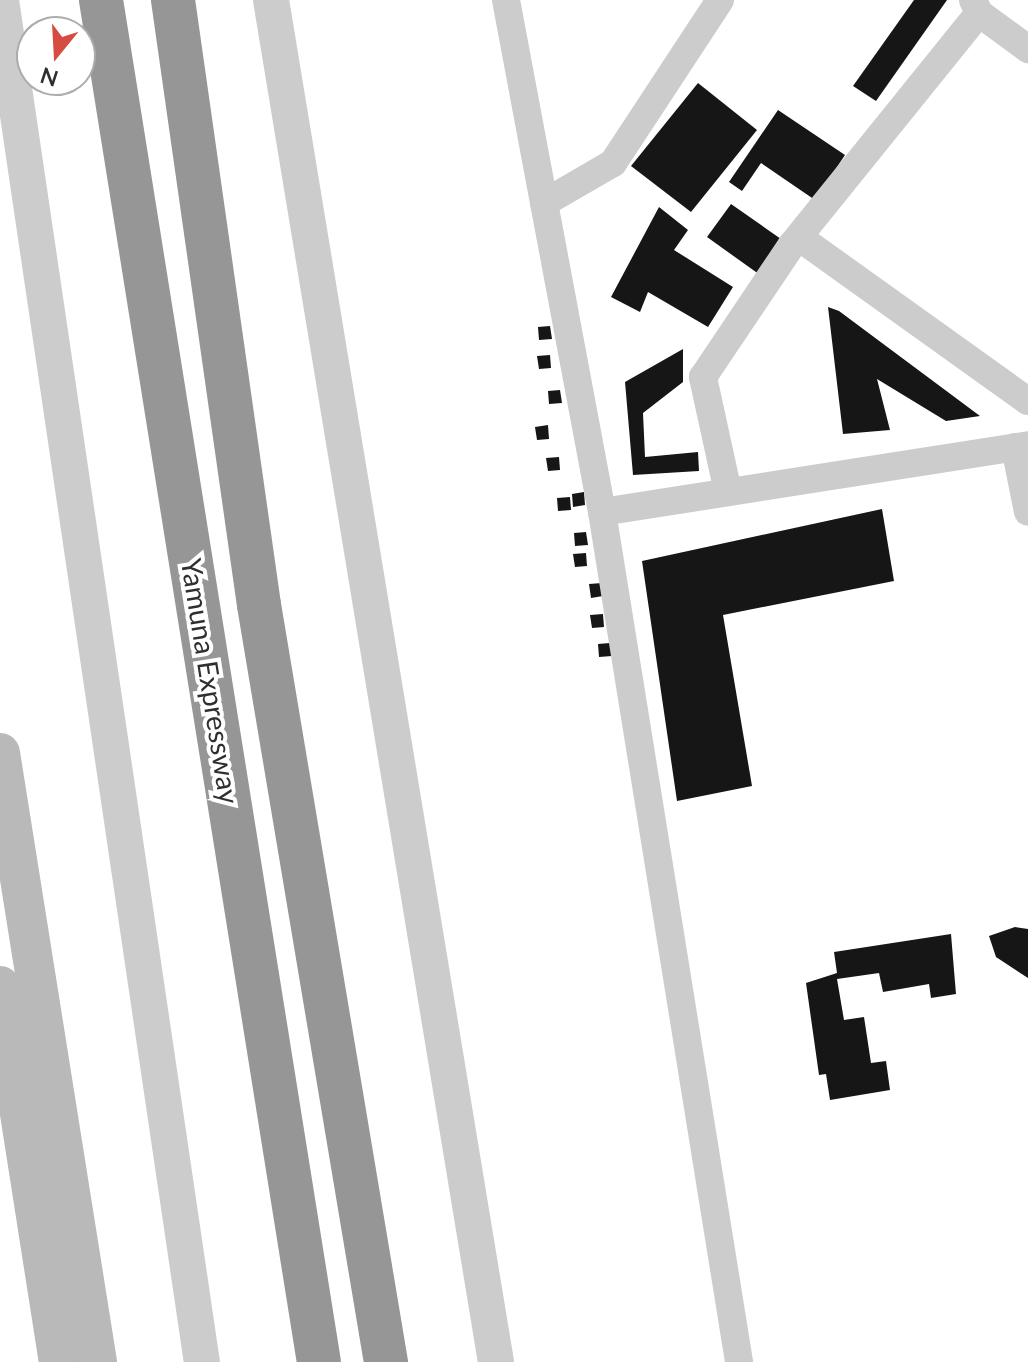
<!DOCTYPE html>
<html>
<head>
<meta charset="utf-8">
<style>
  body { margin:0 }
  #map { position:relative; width:1028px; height:1362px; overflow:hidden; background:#fff; font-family:Lato,sans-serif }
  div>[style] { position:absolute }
  .building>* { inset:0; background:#161616 }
  .minor>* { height:28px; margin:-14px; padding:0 14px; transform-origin:14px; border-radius:14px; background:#ccc }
  .tertiary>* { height:36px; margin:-18px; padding:0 18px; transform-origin:18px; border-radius:18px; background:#ccc }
  .secondary>* { height:40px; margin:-20px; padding:0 20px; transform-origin:20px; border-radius:20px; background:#b9b9b9 }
  .motorway>* { height:44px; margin:-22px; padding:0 22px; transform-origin:22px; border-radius:22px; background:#969696 }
  span { translate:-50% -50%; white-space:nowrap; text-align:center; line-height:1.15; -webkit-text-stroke:8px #fff; paint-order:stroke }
  .street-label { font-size:28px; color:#2f2f2f }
  .north { position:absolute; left:16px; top:16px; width:80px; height:80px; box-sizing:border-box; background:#fff; border:2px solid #acacac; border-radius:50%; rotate:198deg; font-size:22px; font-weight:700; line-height:32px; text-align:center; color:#2f2f2f }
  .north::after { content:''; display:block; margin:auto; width:28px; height:36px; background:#d64c40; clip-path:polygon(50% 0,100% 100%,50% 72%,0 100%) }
</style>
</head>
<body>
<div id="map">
  <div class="building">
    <div style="clip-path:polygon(914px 0,947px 0,876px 101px,853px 86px)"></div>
    <div style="clip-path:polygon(698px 83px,757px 130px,691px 212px,631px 166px)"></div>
    <div style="clip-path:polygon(778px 110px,845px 155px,815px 200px,761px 163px,742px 191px,729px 182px)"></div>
    <div style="clip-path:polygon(731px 204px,791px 246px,767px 280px,707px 237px)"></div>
    <div style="clip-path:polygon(659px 207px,688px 230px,674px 250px,733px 287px,708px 327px,648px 292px,640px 312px,611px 297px)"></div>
    <div style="clip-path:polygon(828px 307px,839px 311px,980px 416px,946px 421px,877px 379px,890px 430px,843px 434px)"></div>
    <div style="clip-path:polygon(550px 326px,552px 339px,539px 340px,538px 327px)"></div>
    <div style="clip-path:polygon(683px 349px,683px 382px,643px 413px,645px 457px,698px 452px,699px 471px,633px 475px,625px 382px)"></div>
    <div style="clip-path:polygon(550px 355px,551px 368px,539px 369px,537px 356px)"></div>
    <div style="clip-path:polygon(560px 390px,562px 403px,549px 404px,548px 391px)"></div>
    <div style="clip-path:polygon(548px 425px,549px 439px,537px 440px,535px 427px)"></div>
    <div style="clip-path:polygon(559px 457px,560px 470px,548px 471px,546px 458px)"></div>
    <div style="clip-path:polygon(584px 492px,585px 505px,573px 507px,572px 494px)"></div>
    <div style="clip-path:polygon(570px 497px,571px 510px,558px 511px,557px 498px)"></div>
    <div style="clip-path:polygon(882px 509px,894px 581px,723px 615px,752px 786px,677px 801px,642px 561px)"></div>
    <div style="clip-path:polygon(586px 532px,588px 545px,575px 546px,574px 533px)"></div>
    <div style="clip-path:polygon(586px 553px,587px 566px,575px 567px,573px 554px)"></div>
    <div style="clip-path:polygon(602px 583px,603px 596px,591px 598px,589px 584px)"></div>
    <div style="clip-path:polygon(603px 614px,604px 627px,592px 628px,590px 615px)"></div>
    <div style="clip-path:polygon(610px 643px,612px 656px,599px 657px,598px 644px)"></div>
    <div style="clip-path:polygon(1015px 927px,1028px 929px,1028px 978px,996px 957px,989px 936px)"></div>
    <div style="clip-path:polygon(951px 934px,956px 994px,931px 998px,929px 984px,883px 992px,879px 973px,837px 979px,844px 1020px,864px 1017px,871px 1063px,886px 1061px,890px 1090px,830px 1100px,826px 1074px,819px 1075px,806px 983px,837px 973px,834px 952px)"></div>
  </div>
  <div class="minor">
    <div style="left:506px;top:0;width:521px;rotate:79.38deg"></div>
    <div style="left:602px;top:512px;width:861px;rotate:80.84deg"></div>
    <div style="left:973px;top:0;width:14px;rotate:65deg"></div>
    <div style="left:979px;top:13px;width:61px;rotate:36.3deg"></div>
    <div style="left:544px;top:203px;width:80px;rotate:-30.1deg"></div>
    <div style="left:613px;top:163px;width:195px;rotate:-56.7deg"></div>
    <div style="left:800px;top:238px;width:280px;rotate:35.6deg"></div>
    <div style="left:1015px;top:447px;width:66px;rotate:78.7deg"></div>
    <div style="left:728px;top:492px;width:118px;rotate:-102.3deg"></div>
    <div style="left:703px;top:377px;width:158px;rotate:-56.1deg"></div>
    <div style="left:791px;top:246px;width:299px;rotate:-51.1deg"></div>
    <div style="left:602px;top:512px;width:431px;rotate:-8.9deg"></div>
  </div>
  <div class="tertiary">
    <div style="left:1px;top:0;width:1377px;rotate:81.61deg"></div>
    <div style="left:271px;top:0;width:1380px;rotate:80.62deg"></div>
  </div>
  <div class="secondary">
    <div style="left:0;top:753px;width:617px;rotate:80.95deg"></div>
    <div style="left:0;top:986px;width:381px;rotate:81.1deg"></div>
  </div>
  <div class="motorway">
    <div style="left:101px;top:0;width:1379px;rotate:80.91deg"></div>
    <div style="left:173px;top:0;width:611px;rotate:81.91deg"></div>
    <div style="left:259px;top:605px;width:768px;rotate:80.48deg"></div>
  </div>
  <div class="street-label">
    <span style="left:211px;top:681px;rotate:81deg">Yamuna Expressway</span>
  </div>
  <div class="north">N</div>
</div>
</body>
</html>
